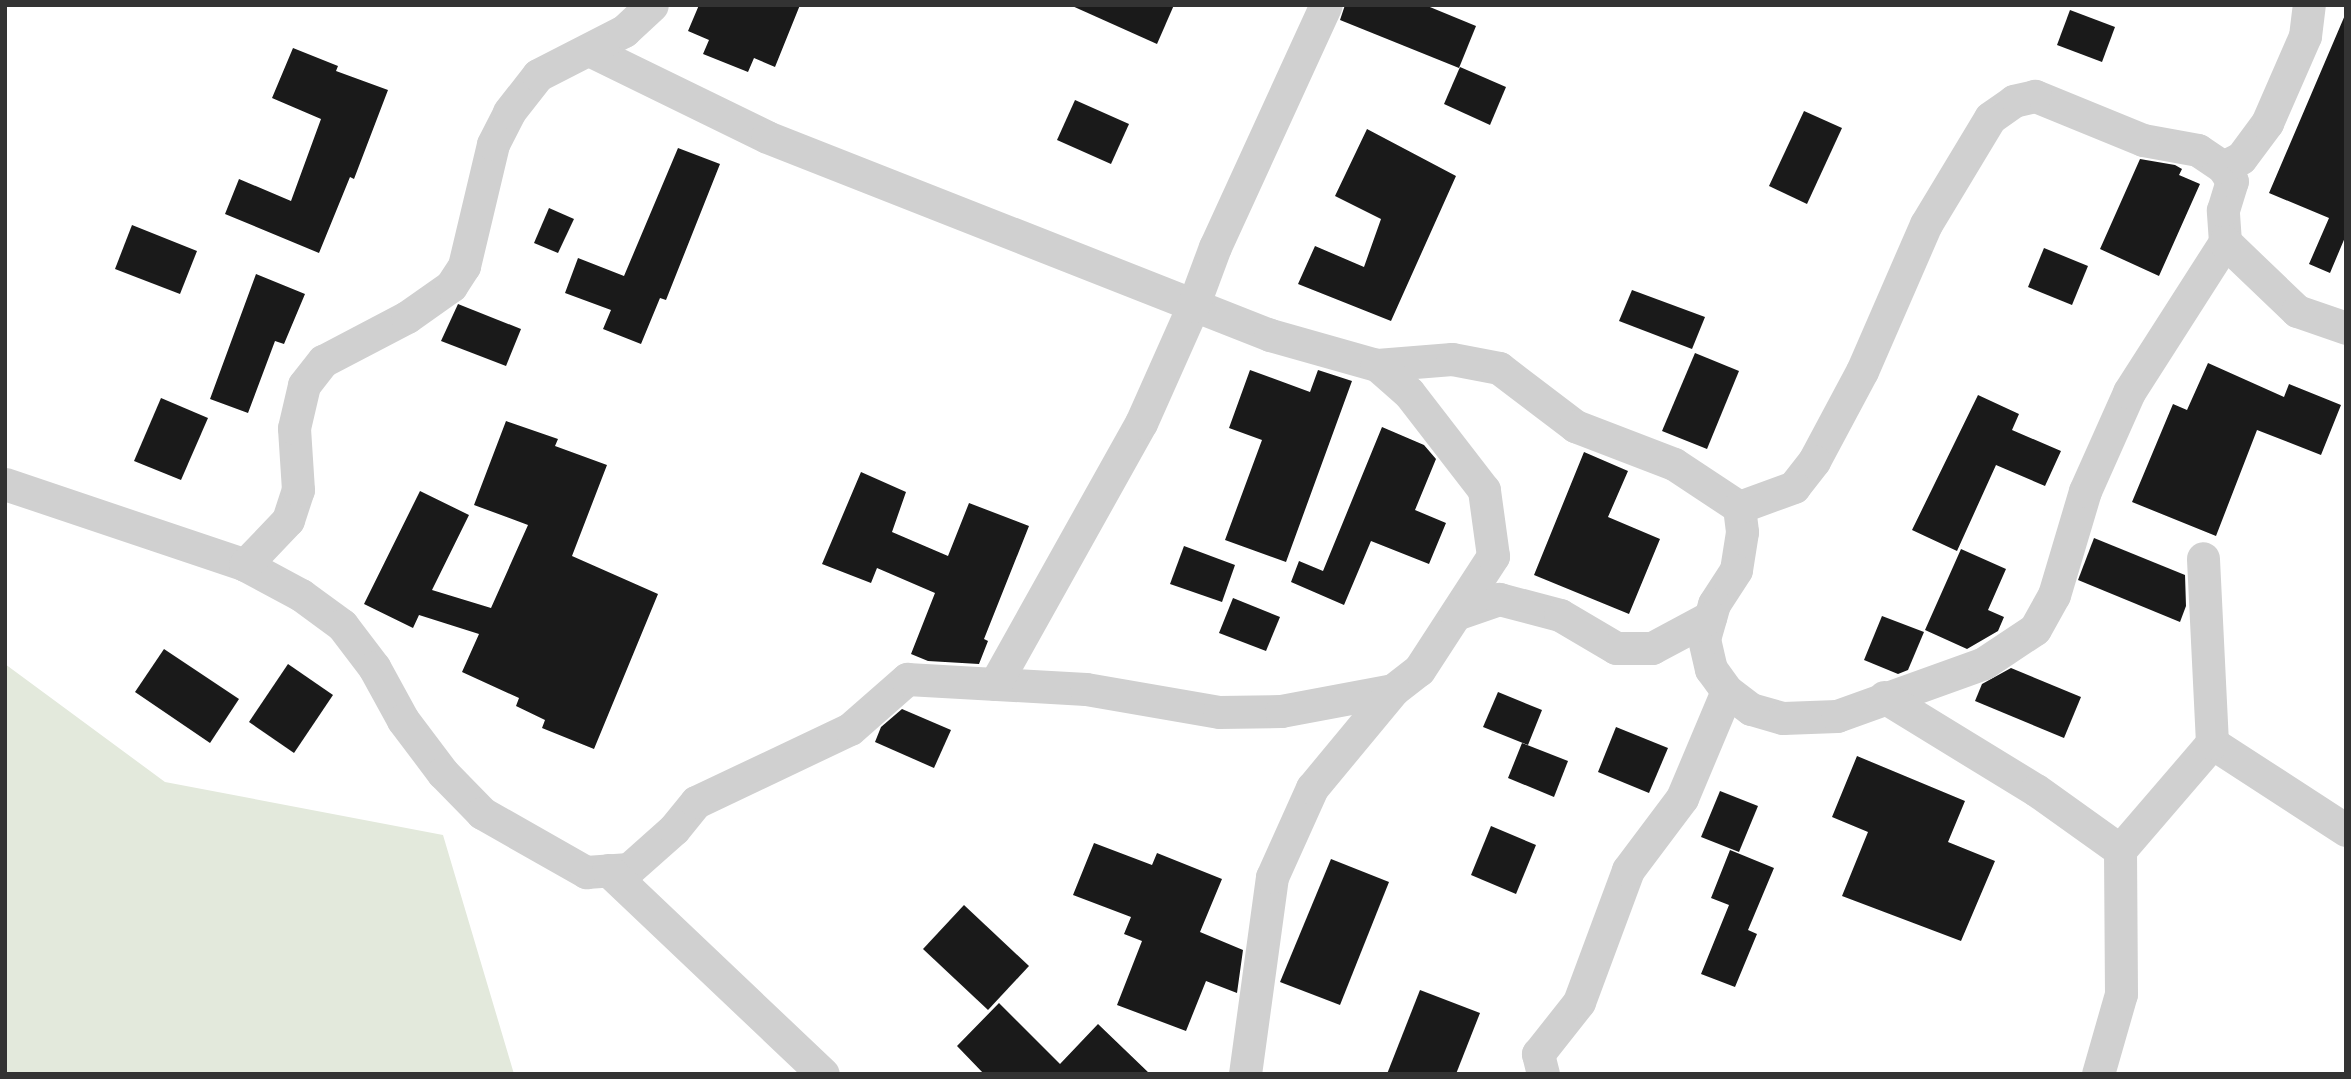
<!DOCTYPE html>
<html>
<head>
<meta charset="utf-8">
<style>
  body { margin:0 }
  #map { position:relative; width:2351px; height:1079px; overflow:hidden; background:#fff; font-family:Quicksand,sans-serif }
  div>[style] { position:absolute }
  .green>* { inset:0; background:#e3e9dc }
  .building>* { inset:0; background:#1a1a1a }
  .minor>* { height:33px; margin:-16.5px; padding:0 16.5px; transform-origin:16.5px; border-radius:16.5px; background:#d0d0d0 }
  span { translate:-50% -50%; white-space:nowrap; text-align:center; line-height:1.15; -webkit-text-stroke:7px #fff; paint-order:stroke }
  .frame { position:absolute; inset:0; border:7px solid #333; pointer-events:none }
</style>
</head>
<body>
<div id="map">
  <div class="green">
    <div style="clip-path:polygon(5px 664px,165px 782px,443px 835px,514px 1074px,5px 1074px)"></div>
  </div>
  <div class="building">
    <div style="clip-path:polygon(699px 5px,800px 5px,775px 67px,754px 58px,748px 72px,703px 54px,709px 40px,688px 31px)"></div>
    <div style="clip-path:polygon(1070px 5px,1174px 5px,1157px 44px)"></div>
    <div style="clip-path:polygon(1345px 5px,1425px 5px,1476px 26px,1459px 68px,1340px 20px)"></div>
    <div style="clip-path:polygon(2070px 10px,2115px 27px,2102px 62px,2057px 45px)"></div>
    <div style="clip-path:polygon(2345px 15px,2346px 235px,2330px 273px,2309px 264px,2329px 218px,2269px 193px)"></div>
    <div style="clip-path:polygon(293px 48px,338px 66px,336px 71px,388px 90px,354px 179px,350px 177px,319px 253px,225px 214px,239px 179px,291px 201px,321px 119px,272px 98px)"></div>
    <div style="clip-path:polygon(1460px 67px,1506px 87px,1490px 125px,1444px 104px)"></div>
    <div style="clip-path:polygon(1075px 100px,1129px 124px,1111px 164px,1057px 140px)"></div>
    <div style="clip-path:polygon(1804px 111px,1842px 128px,1807px 204px,1769px 186px)"></div>
    <div style="clip-path:polygon(1367px 129px,1456px 176px,1391px 321px,1298px 284px,1315px 246px,1364px 267px,1381px 219px,1335px 196px)"></div>
    <div style="clip-path:polygon(678px 148px,720px 164px,666px 300px,660px 298px,641px 344px,603px 329px,611px 310px,565px 293px,578px 258px,624px 276px)"></div>
    <div style="clip-path:polygon(2140px 159px,2175px 165px,2182px 169px,2179px 175px,2200px 184px,2159px 276px,2100px 249px)"></div>
    <div style="clip-path:polygon(549px 208px,574px 219px,558px 253px,534px 243px)"></div>
    <div style="clip-path:polygon(132px 225px,197px 251px,180px 294px,115px 269px)"></div>
    <div style="clip-path:polygon(2044px 248px,2088px 266px,2072px 305px,2028px 287px)"></div>
    <div style="clip-path:polygon(256px 274px,305px 294px,284px 344px,275px 341px,248px 413px,210px 399px)"></div>
    <div style="clip-path:polygon(1632px 290px,1705px 317px,1692px 349px,1619px 321px)"></div>
    <div style="clip-path:polygon(458px 304px,521px 329px,506px 366px,441px 341px)"></div>
    <div style="clip-path:polygon(1695px 353px,1739px 371px,1707px 449px,1662px 431px)"></div>
    <div style="clip-path:polygon(2208px 363px,2284px 397px,2289px 384px,2341px 405px,2321px 455px,2257px 430px,2216px 536px,2132px 502px,2173px 404px,2187px 410px)"></div>
    <div style="clip-path:polygon(1250px 370px,1310px 392px,1318px 370px,1352px 381px,1286px 562px,1225px 540px,1262px 440px,1229px 428px)"></div>
    <div style="clip-path:polygon(1978px 395px,2019px 414px,2012px 430px,2061px 451px,2045px 486px,1996px 465px,1957px 551px,1912px 530px)"></div>
    <div style="clip-path:polygon(161px 398px,208px 418px,181px 480px,134px 461px)"></div>
    <div style="clip-path:polygon(506px 421px,558px 439px,555px 446px,607px 465px,572px 556px,658px 594px,594px 749px,542px 728px,545px 720px,516px 706px,519px 698px,462px 672px,479px 634px,419px 615px,413px 628px,364px 604px,420px 491px,469px 515px,432px 590px,491px 608px,528px 525px,474px 505px)"></div>
    <div style="clip-path:polygon(1382px 427px,1424px 445px,1436px 459px,1415px 510px,1446px 523px,1429px 564px,1371px 541px,1344px 605px,1291px 582px,1299px 561px,1323px 571px)"></div>
    <div style="clip-path:polygon(1584px 452px,1628px 471px,1608px 517px,1660px 539px,1629px 614px,1534px 575px)"></div>
    <div style="clip-path:polygon(861px 472px,906px 492px,892px 532px,948px 556px,969px 503px,1029px 526px,984px 639px,988px 641px,979px 664px,928px 661px,911px 654px,935px 593px,877px 568px,871px 583px,822px 564px)"></div>
    <div style="clip-path:polygon(2094px 538px,2185px 575px,2186px 606px,2180px 622px,2078px 580px)"></div>
    <div style="clip-path:polygon(1184px 546px,1235px 565px,1222px 602px,1170px 584px)"></div>
    <div style="clip-path:polygon(1961px 549px,2006px 569px,1988px 610px,2004px 617px,1998px 631px,1967px 649px,1925px 630px)"></div>
    <div style="clip-path:polygon(1233px 598px,1280px 617px,1266px 651px,1219px 633px)"></div>
    <div style="clip-path:polygon(1882px 616px,1924px 632px,1908px 670px,1898px 674px,1864px 660px)"></div>
    <div style="clip-path:polygon(164px 649px,239px 699px,210px 743px,135px 692px)"></div>
    <div style="clip-path:polygon(288px 664px,333px 695px,294px 753px,249px 722px)"></div>
    <div style="clip-path:polygon(2011px 668px,2081px 697px,2064px 738px,1975px 701px,1982px 684px)"></div>
    <div style="clip-path:polygon(1498px 692px,1542px 710px,1528px 745px,1483px 727px)"></div>
    <div style="clip-path:polygon(902px 709px,951px 730px,934px 768px,875px 742px,881px 727px)"></div>
    <div style="clip-path:polygon(1616px 727px,1668px 748px,1649px 793px,1598px 772px)"></div>
    <div style="clip-path:polygon(1522px 743px,1568px 761px,1554px 797px,1508px 778px)"></div>
    <div style="clip-path:polygon(1857px 756px,1965px 801px,1948px 842px,1995px 861px,1961px 941px,1842px 896px,1868px 832px,1832px 817px)"></div>
    <div style="clip-path:polygon(1720px 791px,1758px 806px,1739px 852px,1701px 837px)"></div>
    <div style="clip-path:polygon(1491px 826px,1536px 845px,1516px 894px,1471px 875px)"></div>
    <div style="clip-path:polygon(1094px 843px,1152px 865px,1157px 853px,1222px 879px,1200px 932px,1243px 950px,1237px 993px,1206px 981px,1186px 1031px,1117px 1005px,1142px 941px,1124px 934px,1131px 917px,1073px 895px)"></div>
    <div style="clip-path:polygon(1730px 850px,1774px 868px,1748px 930px,1757px 934px,1735px 987px,1701px 974px,1729px 905px,1711px 898px)"></div>
    <div style="clip-path:polygon(1331px 859px,1389px 882px,1340px 1005px,1280px 982px)"></div>
    <div style="clip-path:polygon(964px 905px,1029px 966px,988px 1010px,923px 949px)"></div>
    <div style="clip-path:polygon(1420px 990px,1480px 1013px,1456px 1074px,1387px 1074px)"></div>
    <div style="clip-path:polygon(999px 1003px,1060px 1064px,1098px 1024px,1150px 1074px,984px 1074px,957px 1046px)"></div>
  </div>
  <div class="minor">
    <div style="left:589px;top:50px;width:198px;rotate:26deg"></div>
    <div style="left:767px;top:137px;width:541px;rotate:21.49deg"></div>
    <div style="left:1270px;top:335px;width:111px;rotate:15.7deg"></div>
    <div style="left:1377px;top:365px;width:75px;rotate:-4.6deg"></div>
    <div style="left:1452px;top:359px;width:48px;rotate:10.8deg"></div>
    <div style="left:1499px;top:368px;width:96px;rotate:37.3deg"></div>
    <div style="left:1575px;top:426px;width:106px;rotate:21deg"></div>
    <div style="left:1674px;top:464px;width:78px;rotate:33.5deg"></div>
    <div style="left:1739px;top:507px;width:25px;rotate:83deg"></div>
    <div style="left:1742px;top:532px;width:38px;rotate:99deg"></div>
    <div style="left:1736px;top:570px;width:40px;rotate:122.9deg"></div>
    <div style="left:1714px;top:604px;width:36px;rotate:106deg"></div>
    <div style="left:1704px;top:639px;width:31px;rotate:77deg"></div>
    <div style="left:1711px;top:669px;width:27px;rotate:54deg"></div>
    <div style="left:1727px;top:691px;width:30px;rotate:37deg"></div>
    <div style="left:1751px;top:709px;width:33px;rotate:16deg"></div>
    <div style="left:1783px;top:718px;width:54px;rotate:-2.1deg"></div>
    <div style="left:1837px;top:716px;width:156px;rotate:-19.8deg"></div>
    <div style="left:1984px;top:663px;width:61px;rotate:-33.7deg"></div>
    <div style="left:2035px;top:629px;width:39px;rotate:-61deg"></div>
    <div style="left:2054px;top:595px;width:109px;rotate:-73.4deg"></div>
    <div style="left:2085px;top:491px;width:108px;rotate:-66deg"></div>
    <div style="left:2129px;top:392px;width:178px;rotate:-57.4deg"></div>
    <div style="left:2225px;top:242px;width:32px;rotate:-94deg"></div>
    <div style="left:2223px;top:210px;width:30px;rotate:-73deg"></div>
    <div style="left:2232px;top:181px;width:17px;rotate:-123deg"></div>
    <div style="left:2223px;top:167px;width:30px;rotate:-146deg"></div>
    <div style="left:2198px;top:150px;width:56px;rotate:-169.7deg"></div>
    <div style="left:2143px;top:140px;width:117px;rotate:-157.8deg"></div>
    <div style="left:2035px;top:96px;width:22px;rotate:167deg"></div>
    <div style="left:2014px;top:101px;width:29px;rotate:145deg"></div>
    <div style="left:1990px;top:118px;width:124px;rotate:121.1deg"></div>
    <div style="left:1926px;top:224px;width:160px;rotate:113.5deg"></div>
    <div style="left:1862px;top:371px;width:102px;rotate:118.1deg"></div>
    <div style="left:1814px;top:461px;width:33px;rotate:128deg"></div>
    <div style="left:1794px;top:487px;width:59px;rotate:160deg"></div>
    <div style="left:2223px;top:167px;width:20px;rotate:-27deg"></div>
    <div style="left:2241px;top:158px;width:44px;rotate:-53.4deg"></div>
    <div style="left:2267px;top:123px;width:95px;rotate:-66.4deg"></div>
    <div style="left:2305px;top:36px;width:31px;rotate:-83deg"></div>
    <div style="left:2225px;top:242px;width:100px;rotate:43.8deg"></div>
    <div style="left:2297px;top:311px;width:52px;rotate:19.1deg"></div>
    <div style="left:5px;top:484px;width:253px;rotate:18.6deg"></div>
    <div style="left:245px;top:565px;width:64px;rotate:28.2deg"></div>
    <div style="left:301px;top:595px;width:51px;rotate:36.2deg"></div>
    <div style="left:342px;top:625px;width:53px;rotate:52.7deg"></div>
    <div style="left:374px;top:667px;width:60px;rotate:61.3deg"></div>
    <div style="left:403px;top:720px;width:66px;rotate:53deg"></div>
    <div style="left:443px;top:773px;width:56px;rotate:45.7deg"></div>
    <div style="left:482px;top:813px;width:120px;rotate:29.6deg"></div>
    <div style="left:586px;top:872px;width:43px;rotate:-4deg"></div>
    <div style="left:629px;top:869px;width:60px;rotate:-41.6deg"></div>
    <div style="left:674px;top:829px;width:35px;rotate:-51deg"></div>
    <div style="left:696px;top:802px;width:170px;rotate:-25.4deg"></div>
    <div style="left:850px;top:729px;width:76px;rotate:-41.3deg"></div>
    <div style="left:907px;top:679px;width:179px;rotate:3.2deg"></div>
    <div style="left:1086px;top:689px;width:135px;rotate:9.8deg"></div>
    <div style="left:1219px;top:712px;width:62px;rotate:-0.9deg"></div>
    <div style="left:1281px;top:711px;width:114px;rotate:-10.6deg"></div>
    <div style="left:1393px;top:690px;width:33px;rotate:-38deg"></div>
    <div style="left:1419px;top:670px;width:136px;rotate:-57deg"></div>
    <div style="left:1493px;top:556px;width:67px;rotate:-97.8deg"></div>
    <div style="left:1484px;top:490px;width:123px;rotate:-127.7deg"></div>
    <div style="left:1409px;top:393px;width:43px;rotate:-138.8deg"></div>
    <div style="left:245px;top:565px;width:62px;rotate:-46.3deg"></div>
    <div style="left:288px;top:520px;width:32px;rotate:-72deg"></div>
    <div style="left:298px;top:490px;width:62px;rotate:-93.7deg"></div>
    <div style="left:294px;top:428px;width:44px;rotate:-76.9deg"></div>
    <div style="left:304px;top:385px;width:31px;rotate:-52deg"></div>
    <div style="left:323px;top:361px;width:95px;rotate:-27.6deg"></div>
    <div style="left:407px;top:317px;width:54px;rotate:-35.2deg"></div>
    <div style="left:451px;top:286px;width:24px;rotate:-57deg"></div>
    <div style="left:464px;top:266px;width:125px;rotate:-76.6deg"></div>
    <div style="left:493px;top:144px;width:36px;rotate:-63deg"></div>
    <div style="left:509px;top:112px;width:47px;rotate:-51.9deg"></div>
    <div style="left:538px;top:75px;width:97px;rotate:-27.1deg"></div>
    <div style="left:624px;top:31px;width:38px;rotate:-43deg"></div>
    <div style="left:1456px;top:614px;width:46px;rotate:-19.2deg"></div>
    <div style="left:1499px;top:599px;width:63px;rotate:14.7deg"></div>
    <div style="left:1560px;top:615px;width:65px;rotate:30.5deg"></div>
    <div style="left:1616px;top:648px;width:36px"></div>
    <div style="left:1652px;top:648px;width:66px;rotate:-28.1deg"></div>
    <div style="left:995px;top:684px;width:299px;rotate:-60.8deg"></div>
    <div style="left:1141px;top:423px;width:128px;rotate:-66deg"></div>
    <div style="left:1193px;top:306px;width:63px;rotate:-69.6deg"></div>
    <div style="left:1215px;top:247px;width:266px;rotate:-65.4deg"></div>
    <div style="left:1884px;top:697px;width:178px;rotate:31.5deg"></div>
    <div style="left:2036px;top:790px;width:103px;rotate:35.5deg"></div>
    <div style="left:2212px;top:743px;width:160px;rotate:33deg"></div>
    <div style="left:608px;top:870px;width:296px;rotate:43.5deg"></div>
    <div style="left:1245px;top:1074px;width:199px;rotate:-82.2deg"></div>
    <div style="left:1272px;top:877px;width:98px;rotate:-65.8deg"></div>
    <div style="left:1312px;top:788px;width:127px;rotate:-50.4deg"></div>
    <div style="left:1543px;top:1074px;width:21px;rotate:-104deg"></div>
    <div style="left:1538px;top:1054px;width:66px;rotate:-51.7deg"></div>
    <div style="left:1579px;top:1002px;width:141px;rotate:-69.6deg"></div>
    <div style="left:1628px;top:870px;width:90px;rotate:-53.1deg"></div>
    <div style="left:1682px;top:798px;width:116px;rotate:-67.2deg"></div>
    <div style="left:2098px;top:1074px;width:83px;rotate:-74deg"></div>
    <div style="left:2121px;top:994px;width:144px;rotate:-90.4deg"></div>
    <div style="left:2120px;top:850px;width:141px;rotate:-49.3deg"></div>
    <div style="left:2212px;top:743px;width:185px;rotate:-92.8deg"></div>
  </div>
  <div class="frame"></div>
</div>
</body>
</html>
